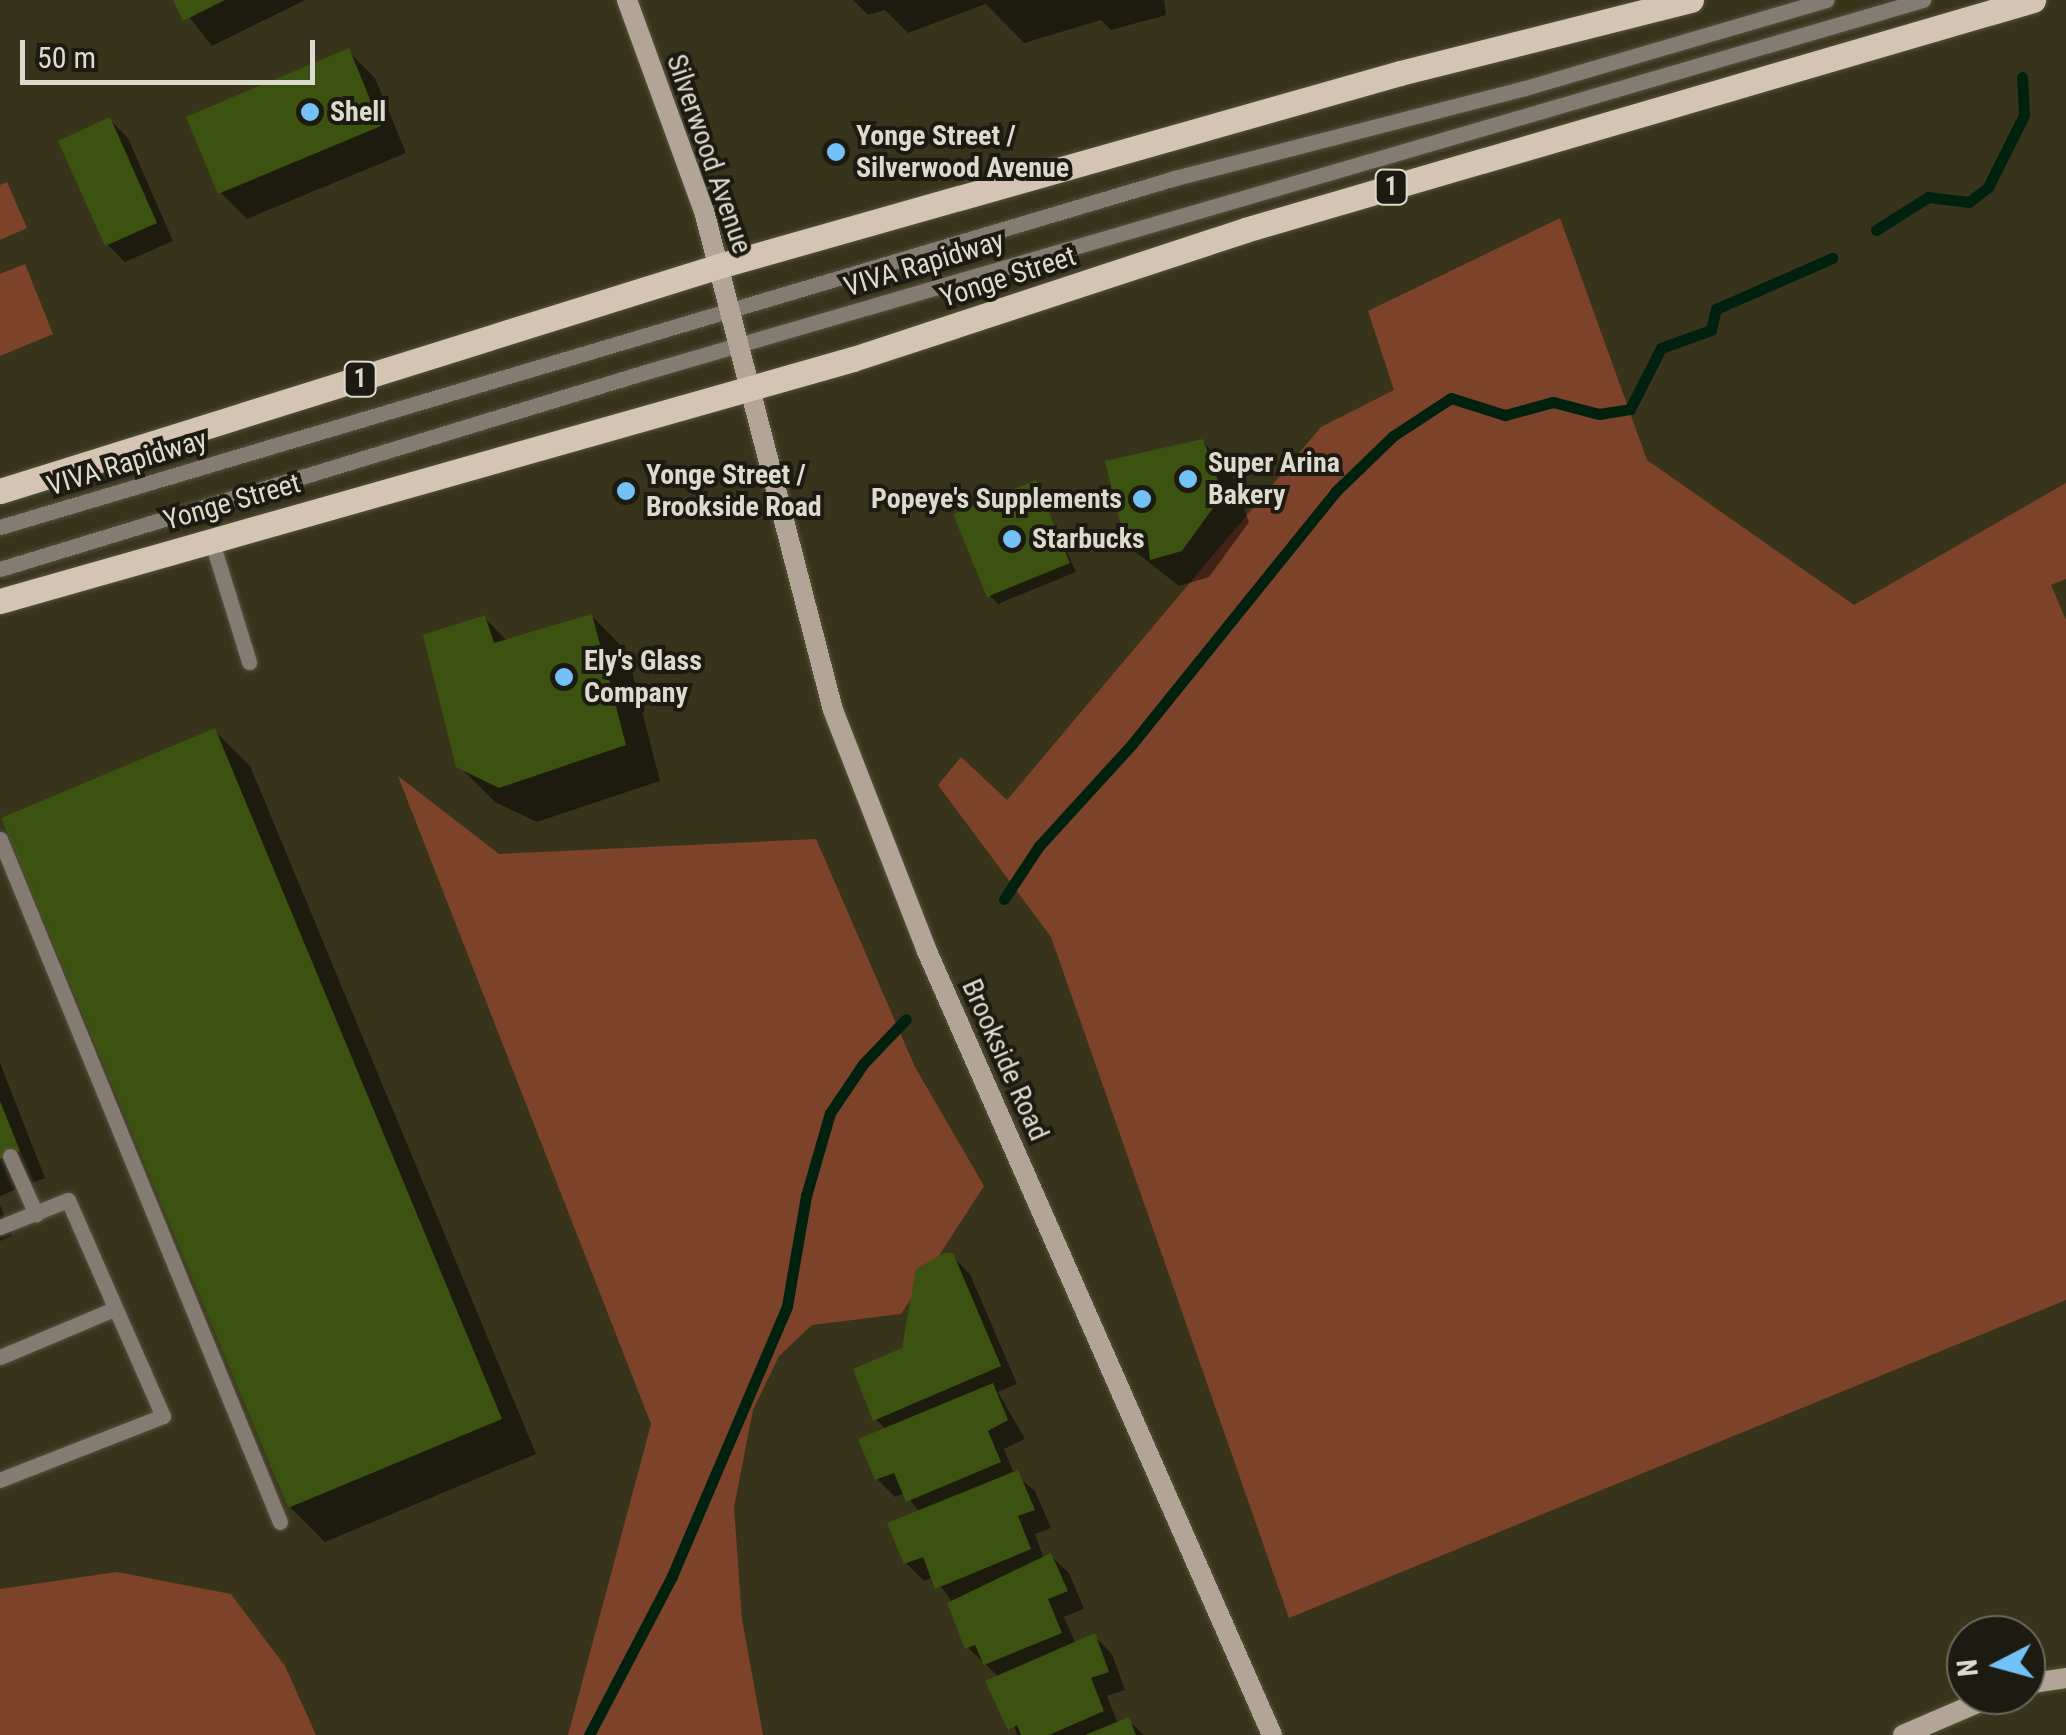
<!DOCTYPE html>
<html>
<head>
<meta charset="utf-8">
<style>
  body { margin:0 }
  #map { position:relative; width:2066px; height:1735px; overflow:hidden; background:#38341c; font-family:"Roboto Condensed",sans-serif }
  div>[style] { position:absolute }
  .green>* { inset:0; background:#7d422a }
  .shadow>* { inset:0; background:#0007 }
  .stream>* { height:11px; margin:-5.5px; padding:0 5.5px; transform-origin:5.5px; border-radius:5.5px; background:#00210e }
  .building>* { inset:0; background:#3b5210 }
  .roads { filter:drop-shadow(0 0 2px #56523c) drop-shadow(0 0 2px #56523c) }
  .lane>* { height:15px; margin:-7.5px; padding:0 7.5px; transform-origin:7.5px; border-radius:7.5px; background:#847c73 }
  .secondary>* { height:20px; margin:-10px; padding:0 10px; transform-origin:10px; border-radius:10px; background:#b2a596 }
  .primary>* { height:25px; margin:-12.5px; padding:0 12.5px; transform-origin:12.5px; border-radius:12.5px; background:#d5c4b1 }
  .dots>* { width:28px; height:28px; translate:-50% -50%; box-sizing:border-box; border:5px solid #1d1b11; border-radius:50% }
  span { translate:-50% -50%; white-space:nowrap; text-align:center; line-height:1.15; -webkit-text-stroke:8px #1d1b11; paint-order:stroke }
  .shield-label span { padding:2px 8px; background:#1d1b11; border:2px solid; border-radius:8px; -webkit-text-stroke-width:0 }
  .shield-label { font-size:25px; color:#dddbcd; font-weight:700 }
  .poi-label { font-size:28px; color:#dddbcd; font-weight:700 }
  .left { translate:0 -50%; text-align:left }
  .right { translate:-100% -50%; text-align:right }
  .street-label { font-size:28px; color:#dddbcd }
  .north { position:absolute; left:1946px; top:1615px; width:100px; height:100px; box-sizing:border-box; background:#1d1b11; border:2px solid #6a685c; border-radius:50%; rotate:264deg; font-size:28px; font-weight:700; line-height:40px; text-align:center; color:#dddbcd }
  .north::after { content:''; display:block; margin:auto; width:35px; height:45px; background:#73c1f6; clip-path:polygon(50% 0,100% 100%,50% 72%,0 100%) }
  .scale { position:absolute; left:20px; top:40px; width:295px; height:45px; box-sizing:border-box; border:5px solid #dddbcd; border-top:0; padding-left:12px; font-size:30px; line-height:35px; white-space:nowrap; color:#dddbcd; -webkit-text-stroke:8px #1d1b11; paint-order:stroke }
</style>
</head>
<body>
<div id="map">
  <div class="green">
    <div style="clip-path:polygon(7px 182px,27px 228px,0 240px,0 185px)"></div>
    <div style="clip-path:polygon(1560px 218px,1647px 460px,1854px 605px,2066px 483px,2066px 579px,2051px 585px,2066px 620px,2066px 1300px,1289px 1618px,1051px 937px,938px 785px,961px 757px,1007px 800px,1321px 427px,1394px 390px,1368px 311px)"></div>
    <div style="clip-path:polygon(25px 264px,53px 334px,0 356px,0 274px)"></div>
    <div style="clip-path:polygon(398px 776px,499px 854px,816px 839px,915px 1067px,984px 1186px,901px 1314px,812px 1325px,779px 1356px,753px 1410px,734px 1507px,742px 1619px,763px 1735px,568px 1735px,651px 1424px)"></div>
    <div style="clip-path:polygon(117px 1572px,231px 1594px,285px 1666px,316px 1735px,0 1735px,0 1589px)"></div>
  </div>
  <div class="shadow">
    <div style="clip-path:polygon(176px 0,305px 0,212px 46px)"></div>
    <div style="clip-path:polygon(853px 0,1164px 0,1166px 15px,1111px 30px,1101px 20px,1024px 43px,986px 4px,908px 33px,885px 10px,868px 15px)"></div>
    <div style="clip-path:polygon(348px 51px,375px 78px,406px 153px,247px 219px,220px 192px)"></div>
    <div style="clip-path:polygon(110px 120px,128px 138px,173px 241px,125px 262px,107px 244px)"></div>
    <div style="clip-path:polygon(1203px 442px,1230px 469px,1249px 522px,1209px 577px,1179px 586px,1128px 546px,1108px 463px)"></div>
    <div style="clip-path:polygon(1036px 483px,1076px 572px,998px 604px,989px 595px)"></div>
    <div style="clip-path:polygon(592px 616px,627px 652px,660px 781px,537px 822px,495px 802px,459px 766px,485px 618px,508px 642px)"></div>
    <div style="clip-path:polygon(215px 731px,250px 766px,536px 1454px,325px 1542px,290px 1507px)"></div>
    <div style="clip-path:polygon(0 1063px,45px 1178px,0 1196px)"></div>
    <div style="clip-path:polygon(0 1205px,12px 1236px,0 1241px)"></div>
    <div style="clip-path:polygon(952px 1256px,970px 1274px,1017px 1384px,998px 1392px,1025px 1439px,1004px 1449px,1014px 1474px,1035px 1491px,1051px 1528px,1035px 1534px,1044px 1559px,1051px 1556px,1069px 1573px,1084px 1609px,1064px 1617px,1076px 1644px,1094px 1636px,1112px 1654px,1125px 1690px,1107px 1696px,1118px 1724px,1128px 1720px,1144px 1735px,1017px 1735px,1000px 1678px,967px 1647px,953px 1603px,934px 1577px,924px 1581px,906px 1563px,920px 1513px,905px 1493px,895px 1497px,877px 1479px,886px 1430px,876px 1419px,905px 1350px,918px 1271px)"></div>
  </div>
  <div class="stream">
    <div style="left:1876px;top:230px;width:62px;rotate:-32.4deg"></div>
    <div style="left:1928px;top:197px;width:41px;rotate:7deg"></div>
    <div style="left:1969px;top:202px;width:24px;rotate:-38deg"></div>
    <div style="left:1988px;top:187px;width:80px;rotate:-63.4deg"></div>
    <div style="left:2024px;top:115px;width:38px;rotate:-93deg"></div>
    <div style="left:1004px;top:899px;width:64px;rotate:-56.6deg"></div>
    <div style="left:1039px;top:846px;width:138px;rotate:-47.6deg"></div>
    <div style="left:1132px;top:744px;width:324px;rotate:-51.1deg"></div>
    <div style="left:1335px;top:492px;width:81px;rotate:-44deg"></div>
    <div style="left:1393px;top:436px;width:69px;rotate:-33.2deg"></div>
    <div style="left:1451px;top:398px;width:57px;rotate:17.5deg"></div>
    <div style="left:1505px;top:415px;width:50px;rotate:-15.2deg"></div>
    <div style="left:1553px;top:402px;width:48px;rotate:14.6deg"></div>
    <div style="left:1599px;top:414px;width:31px;rotate:-9deg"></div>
    <div style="left:1630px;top:409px;width:68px;rotate:-63.1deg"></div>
    <div style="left:1661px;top:348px;width:53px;rotate:-19.8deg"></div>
    <div style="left:1711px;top:330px;width:22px;rotate:-77deg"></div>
    <div style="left:1716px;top:309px;width:127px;rotate:-23.7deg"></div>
    <div style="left:589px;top:1735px;width:179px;rotate:-62.4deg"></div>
    <div style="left:672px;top:1576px;width:293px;rotate:-66.9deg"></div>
    <div style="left:787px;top:1306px;width:112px;rotate:-80.2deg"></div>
    <div style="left:806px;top:1196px;width:86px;rotate:-73.9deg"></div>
    <div style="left:830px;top:1113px;width:59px;rotate:-56deg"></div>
    <div style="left:863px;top:1064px;width:62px;rotate:-46.3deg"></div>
  </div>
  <div class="building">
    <div style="clip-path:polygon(173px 0,225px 0,183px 21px)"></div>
    <div style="clip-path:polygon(349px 48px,381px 126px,218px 194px,186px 117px)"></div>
    <div style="clip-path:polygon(110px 117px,157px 223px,105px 246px,58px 141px)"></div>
    <div style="clip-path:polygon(1203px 439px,1223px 494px,1182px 551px,1150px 560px,1147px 535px,1126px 547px,1105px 461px)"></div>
    <div style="clip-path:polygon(1036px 480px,1070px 563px,987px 597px,953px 514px)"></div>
    <div style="clip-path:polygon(592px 614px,626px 745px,499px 788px,456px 767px,423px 635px,485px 615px,494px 643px)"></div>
    <div style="clip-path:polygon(215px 728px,502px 1419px,288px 1508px,1px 818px)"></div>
    <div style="clip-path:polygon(0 1101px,20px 1151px,0 1159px)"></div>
    <div style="clip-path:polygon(944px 1253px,953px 1253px,1001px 1366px,873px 1421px,853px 1369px,902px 1348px,916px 1269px)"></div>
    <div style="clip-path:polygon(993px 1383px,1008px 1420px,988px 1431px,1001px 1462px,906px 1502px,894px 1473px,875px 1480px,858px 1439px)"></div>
    <div style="clip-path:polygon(1018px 1470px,1035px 1510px,1018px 1516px,1031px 1549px,935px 1589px,923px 1557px,904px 1564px,887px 1523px)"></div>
    <div style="clip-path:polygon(1051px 1553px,1068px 1591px,1048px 1599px,1062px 1633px,984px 1665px,975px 1645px,965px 1649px,947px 1603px)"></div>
    <div style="clip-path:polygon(1095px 1633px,1109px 1672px,1091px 1678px,1104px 1711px,1049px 1735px,1021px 1735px,1017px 1725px,1008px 1730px,985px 1681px)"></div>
    <div style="clip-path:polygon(1129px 1717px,1136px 1735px,1085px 1735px)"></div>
  </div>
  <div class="roads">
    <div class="lane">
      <div style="left:0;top:527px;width:1226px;rotate:-16.54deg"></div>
      <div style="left:1175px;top:178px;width:361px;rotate:-14.4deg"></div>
      <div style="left:1525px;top:88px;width:314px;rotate:-16.3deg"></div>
      <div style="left:211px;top:539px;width:129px;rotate:72.8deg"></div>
      <div style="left:0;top:569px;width:679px;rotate:-16.97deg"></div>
      <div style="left:649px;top:371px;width:1327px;rotate:-16.24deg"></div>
      <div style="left:0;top:839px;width:738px;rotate:67.71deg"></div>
      <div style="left:10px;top:1156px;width:64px;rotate:65.9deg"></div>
      <div style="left:0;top:1227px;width:73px;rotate:-21.7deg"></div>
      <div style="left:68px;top:1200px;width:236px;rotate:66.3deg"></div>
      <div style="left:163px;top:1416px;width:175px;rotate:158.6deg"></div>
      <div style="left:0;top:1357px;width:124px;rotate:-22.8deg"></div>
    </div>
    <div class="secondary">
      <div style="left:627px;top:0;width:225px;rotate:70deg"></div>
      <div style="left:704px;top:211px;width:515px;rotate:75.51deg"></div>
      <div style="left:833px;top:710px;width:256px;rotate:68.7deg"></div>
      <div style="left:926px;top:949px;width:859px;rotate:66.24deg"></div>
      <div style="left:2026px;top:1684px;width:40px;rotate:-8.5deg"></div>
      <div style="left:1903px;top:1735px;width:101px;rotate:-23.3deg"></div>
    </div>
    <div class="primary">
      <div style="left:0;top:491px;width:753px;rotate:-17.38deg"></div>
      <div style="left:719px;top:266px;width:708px;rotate:-15.82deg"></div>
      <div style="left:1400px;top:73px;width:300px;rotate:-14.1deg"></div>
      <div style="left:0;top:601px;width:887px;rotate:-15.84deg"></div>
      <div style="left:853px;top:359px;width:413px;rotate:-18.2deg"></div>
      <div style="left:1245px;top:230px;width:821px;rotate:-16.27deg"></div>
    </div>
  </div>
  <div class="dots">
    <div style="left:310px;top:112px;background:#73c1f6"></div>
    <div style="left:836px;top:152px;background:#73c1f6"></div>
    <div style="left:1188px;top:479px;background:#73c1f6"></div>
    <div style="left:626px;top:491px;background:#73c1f6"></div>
    <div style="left:1142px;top:499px;background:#73c1f6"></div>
    <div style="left:1012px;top:539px;background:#73c1f6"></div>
    <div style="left:564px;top:677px;background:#73c1f6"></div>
  </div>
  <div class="shield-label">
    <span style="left:1391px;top:187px">1</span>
    <span style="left:360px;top:379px">1</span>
  </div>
  <div class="poi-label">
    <span class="left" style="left:330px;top:112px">Shell</span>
    <span class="left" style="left:856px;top:152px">Yonge Street /<br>Silverwood Avenue</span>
    <span class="left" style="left:1208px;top:479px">Super Arina<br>Bakery</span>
    <span class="left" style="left:646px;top:491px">Yonge Street /<br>Brookside Road</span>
    <span class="right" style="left:1122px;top:499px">Popeye's Supplements</span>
    <span class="left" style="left:1032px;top:539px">Starbucks</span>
    <span class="left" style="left:584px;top:677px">Ely's Glass<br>Company</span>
  </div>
  <div class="street-label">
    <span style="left:709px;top:154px;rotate:71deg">Silverwood Avenue</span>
    <span style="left:924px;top:264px;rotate:-17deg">VIVA Rapidway</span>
    <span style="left:1008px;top:277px;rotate:-18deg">Yonge Street</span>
    <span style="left:127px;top:463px;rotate:-17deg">VIVA Rapidway</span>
    <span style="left:232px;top:502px;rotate:-16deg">Yonge Street</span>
    <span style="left:1005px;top:1060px;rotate:66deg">Brookside Road</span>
  </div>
  <div class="north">N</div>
  <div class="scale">50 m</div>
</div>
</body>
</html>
